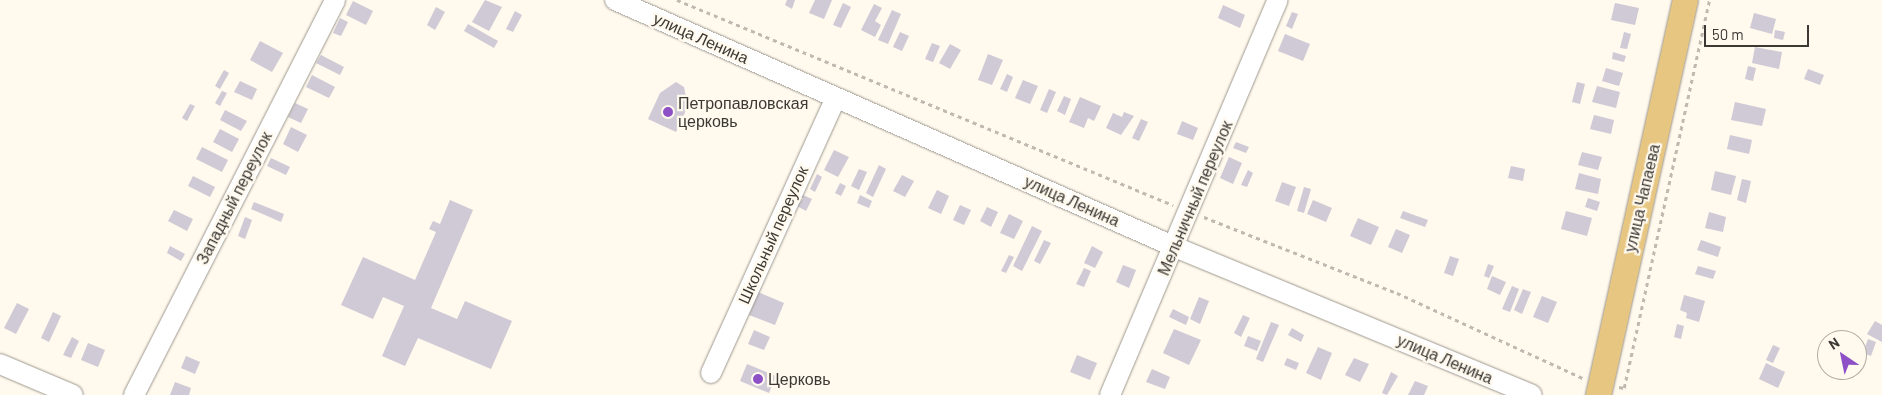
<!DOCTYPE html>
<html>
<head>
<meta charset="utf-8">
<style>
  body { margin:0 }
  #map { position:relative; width:1882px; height:395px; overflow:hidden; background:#fff9ee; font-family:Barlow,sans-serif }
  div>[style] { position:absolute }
  .building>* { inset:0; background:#cfcad5 }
  .path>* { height:2.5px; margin-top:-1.25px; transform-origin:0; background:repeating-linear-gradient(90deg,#beb9b1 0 4px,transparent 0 8px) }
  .roads { filter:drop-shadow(0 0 1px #9d988e) drop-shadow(0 0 1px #9d988e) }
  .minor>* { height:20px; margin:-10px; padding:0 10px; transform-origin:10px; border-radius:10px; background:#fff }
  .major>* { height:25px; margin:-12.5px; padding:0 12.5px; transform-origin:12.5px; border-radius:12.5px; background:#e7c682 }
  .dots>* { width:14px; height:14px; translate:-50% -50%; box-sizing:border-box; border:2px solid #fff9ee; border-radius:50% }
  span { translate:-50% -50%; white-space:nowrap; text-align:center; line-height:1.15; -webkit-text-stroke:4.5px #fff9ee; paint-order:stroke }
  .street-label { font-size:16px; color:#3c3935 }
  .poi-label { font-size:16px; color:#3c3935 }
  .left { translate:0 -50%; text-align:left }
  .north { position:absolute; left:1817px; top:330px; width:50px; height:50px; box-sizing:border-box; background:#fff9ee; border:1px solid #b1aca4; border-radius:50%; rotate:326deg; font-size:14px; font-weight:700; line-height:20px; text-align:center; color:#3c3935 }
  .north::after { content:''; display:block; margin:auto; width:18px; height:22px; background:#8d50c7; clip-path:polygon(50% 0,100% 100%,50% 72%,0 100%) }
  .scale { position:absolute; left:1704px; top:25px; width:105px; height:22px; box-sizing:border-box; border:2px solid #3c3935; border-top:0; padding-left:6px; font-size:15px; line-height:18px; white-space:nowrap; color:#3c3935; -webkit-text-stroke:4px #fff9ee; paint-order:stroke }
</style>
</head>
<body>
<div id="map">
  <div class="building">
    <div style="clip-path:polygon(485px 0,502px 7px,489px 31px,472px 22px)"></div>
    <div style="clip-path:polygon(787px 0,795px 0,792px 9px,785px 5px)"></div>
    <div style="clip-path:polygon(815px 0,832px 0,824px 19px,809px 13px)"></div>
    <div style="clip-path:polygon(353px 1px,373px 11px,366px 25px,346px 15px)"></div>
    <div style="clip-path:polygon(843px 3px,851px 7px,841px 28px,833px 25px)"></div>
    <div style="clip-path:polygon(1615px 3px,1639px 8px,1635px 25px,1611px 20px)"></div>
    <div style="clip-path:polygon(874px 4px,882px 8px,875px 21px,881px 25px,875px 37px,861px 30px)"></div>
    <div style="clip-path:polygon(1223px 5px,1245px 15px,1240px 28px,1218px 18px)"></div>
    <div style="clip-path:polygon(436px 7px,445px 12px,435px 30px,427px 25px)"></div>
    <div style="clip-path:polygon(892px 10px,901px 14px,888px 44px,878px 40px)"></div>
    <div style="clip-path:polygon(515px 11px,522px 15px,513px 32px,506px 29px)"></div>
    <div style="clip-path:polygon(1292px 12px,1298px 14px,1292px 29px,1286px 26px)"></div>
    <div style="clip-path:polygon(1754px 13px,1776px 19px,1772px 34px,1750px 28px)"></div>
    <div style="clip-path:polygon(340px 18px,348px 22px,341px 36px,333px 33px)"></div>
    <div style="clip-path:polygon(468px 24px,498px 41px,494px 48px,464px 31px)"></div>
    <div style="clip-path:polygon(1775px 30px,1785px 32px,1783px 40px,1774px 38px)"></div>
    <div style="clip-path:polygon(900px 32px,909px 36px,902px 51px,893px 47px)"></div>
    <div style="clip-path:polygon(1624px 32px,1631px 34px,1627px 49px,1620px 48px)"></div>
    <div style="clip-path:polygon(1285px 34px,1310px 44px,1303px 61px,1278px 51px)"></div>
    <div style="clip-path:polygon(260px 41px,283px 53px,272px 72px,250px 60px)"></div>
    <div style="clip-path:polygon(932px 43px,940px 46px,933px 62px,925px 59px)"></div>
    <div style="clip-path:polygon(950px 44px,961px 50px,950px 69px,939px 63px)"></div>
    <div style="clip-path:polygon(1755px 47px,1782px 52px,1779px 69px,1752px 63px)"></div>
    <div style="clip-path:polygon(1613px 52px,1626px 56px,1624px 62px,1612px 59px)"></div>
    <div style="clip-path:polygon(988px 54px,1003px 60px,992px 85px,978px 80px)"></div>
    <div style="clip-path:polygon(321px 55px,344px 67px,340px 75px,316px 63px)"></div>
    <div style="clip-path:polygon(1748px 66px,1756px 68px,1753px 81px,1745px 79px)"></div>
    <div style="clip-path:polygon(1606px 68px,1623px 73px,1619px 86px,1602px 81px)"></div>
    <div style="clip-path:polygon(1808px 69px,1824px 75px,1820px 85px,1804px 79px)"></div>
    <div style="clip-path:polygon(224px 70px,229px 73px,220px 89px,215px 86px)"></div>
    <div style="clip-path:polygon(1007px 74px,1013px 77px,1007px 92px,1000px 89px)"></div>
    <div style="clip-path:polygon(312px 75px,335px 87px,329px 98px,306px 87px)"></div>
    <div style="clip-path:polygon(1023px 80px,1038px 86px,1030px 104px,1015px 98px)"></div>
    <div style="clip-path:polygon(240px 81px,257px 89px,252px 100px,234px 92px)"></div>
    <div style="clip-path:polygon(676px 82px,684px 87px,688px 106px,676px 132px,648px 119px,660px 93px)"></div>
    <div style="clip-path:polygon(1577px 82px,1585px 84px,1580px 104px,1572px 102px)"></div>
    <div style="clip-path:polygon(1597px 86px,1620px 92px,1616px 108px,1592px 102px)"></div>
    <div style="clip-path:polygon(1049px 89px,1056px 92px,1047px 113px,1040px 110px)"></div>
    <div style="clip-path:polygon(222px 91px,227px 93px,220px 106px,215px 103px)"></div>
    <div style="clip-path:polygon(1064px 96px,1071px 99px,1065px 115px,1057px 111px)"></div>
    <div style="clip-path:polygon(1080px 97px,1101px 106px,1094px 121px,1088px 118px,1084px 128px,1069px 122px)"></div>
    <div style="clip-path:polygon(1735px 102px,1766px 109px,1762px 126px,1731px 120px)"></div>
    <div style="clip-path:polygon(295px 103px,308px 109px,301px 123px,288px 117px)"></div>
    <div style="clip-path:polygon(190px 104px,195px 106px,187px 121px,182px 118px)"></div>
    <div style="clip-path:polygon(225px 110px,247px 121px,241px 131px,220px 120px)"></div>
    <div style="clip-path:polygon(1124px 112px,1134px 116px,1121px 135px,1106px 128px,1113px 113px,1122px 117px)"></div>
    <div style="clip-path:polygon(1594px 115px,1614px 120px,1611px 134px,1590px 129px)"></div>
    <div style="clip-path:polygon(1141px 119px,1148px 122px,1139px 141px,1132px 138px)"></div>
    <div style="clip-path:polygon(1182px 121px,1198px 128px,1193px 140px,1177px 134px)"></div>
    <div style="clip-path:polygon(291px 127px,307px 135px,298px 152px,283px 144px)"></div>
    <div style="clip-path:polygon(220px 129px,239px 139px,232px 152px,213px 142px)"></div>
    <div style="clip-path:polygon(1730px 135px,1752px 140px,1749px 154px,1727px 149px)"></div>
    <div style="clip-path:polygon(1236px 142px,1249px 147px,1246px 153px,1233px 148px)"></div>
    <div style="clip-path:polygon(202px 147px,228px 160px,222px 172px,196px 159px)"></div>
    <div style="clip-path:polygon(834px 150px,849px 157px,838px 177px,824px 170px)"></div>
    <div style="clip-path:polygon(1582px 152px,1602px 157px,1598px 170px,1578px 165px)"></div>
    <div style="clip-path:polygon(1229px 157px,1242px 163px,1233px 184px,1220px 178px)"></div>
    <div style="clip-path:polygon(271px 158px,290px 167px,286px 175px,267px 166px)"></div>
    <div style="clip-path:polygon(879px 165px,886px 169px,873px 197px,866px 193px)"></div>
    <div style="clip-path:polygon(1511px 166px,1525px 169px,1523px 181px,1508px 178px)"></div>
    <div style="clip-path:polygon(859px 169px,867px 172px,859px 190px,851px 186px)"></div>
    <div style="clip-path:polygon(1248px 170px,1253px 173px,1247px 187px,1241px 185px)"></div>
    <div style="clip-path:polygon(1715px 171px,1736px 176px,1731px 195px,1711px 190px)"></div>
    <div style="clip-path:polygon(1579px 173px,1601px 179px,1598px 194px,1575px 189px)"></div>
    <div style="clip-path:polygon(817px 174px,822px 177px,815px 192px,810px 189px)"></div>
    <div style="clip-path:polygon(902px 175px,914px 181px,905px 197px,893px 191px)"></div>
    <div style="clip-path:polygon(193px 176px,215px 187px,210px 197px,188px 186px)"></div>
    <div style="clip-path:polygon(1742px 179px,1751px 181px,1746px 203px,1737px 200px)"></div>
    <div style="clip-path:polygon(1282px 182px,1296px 187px,1289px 206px,1275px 201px)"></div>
    <div style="clip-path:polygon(840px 183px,846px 186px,841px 196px,835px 193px)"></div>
    <div style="clip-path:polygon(1304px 187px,1311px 189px,1304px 213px,1297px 211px)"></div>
    <div style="clip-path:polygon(937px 190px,949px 196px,941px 214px,928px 208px)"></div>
    <div style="clip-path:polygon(803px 195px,812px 199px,806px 211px,797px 206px)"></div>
    <div style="clip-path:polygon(860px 195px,872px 201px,869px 208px,857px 203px)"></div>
    <div style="clip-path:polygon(1588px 198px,1600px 202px,1597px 211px,1585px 207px)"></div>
    <div style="clip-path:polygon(450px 200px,473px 210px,431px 308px,457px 319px,465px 301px,512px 321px,491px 369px,418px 338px,405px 366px,382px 356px,404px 306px,383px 297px,373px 319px,341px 305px,363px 257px,415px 280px,436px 232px,429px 229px,433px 221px,440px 224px)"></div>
    <div style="clip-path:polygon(1313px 200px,1332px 208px,1326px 222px,1307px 214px)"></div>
    <div style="clip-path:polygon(254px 202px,284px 214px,281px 222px,251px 209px)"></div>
    <div style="clip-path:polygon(960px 205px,971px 210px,964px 225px,953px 220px)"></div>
    <div style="clip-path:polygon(987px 207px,998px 212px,991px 227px,980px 221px)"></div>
    <div style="clip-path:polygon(174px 210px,193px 219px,187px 231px,168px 221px)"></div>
    <div style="clip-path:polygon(1403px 211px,1428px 220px,1425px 227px,1400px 218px)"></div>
    <div style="clip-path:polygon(1566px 211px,1592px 218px,1587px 236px,1561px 229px)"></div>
    <div style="clip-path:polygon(1709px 212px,1726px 217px,1723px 232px,1705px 228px)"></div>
    <div style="clip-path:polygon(1009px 214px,1023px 221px,1014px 239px,1000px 233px)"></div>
    <div style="clip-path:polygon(245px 217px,252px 220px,245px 239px,238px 236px)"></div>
    <div style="clip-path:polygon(1358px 218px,1379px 227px,1371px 245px,1350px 236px)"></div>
    <div style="clip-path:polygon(1032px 226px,1042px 231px,1022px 271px,1013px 266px)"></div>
    <div style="clip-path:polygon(1396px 229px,1410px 235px,1402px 253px,1388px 247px)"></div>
    <div style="clip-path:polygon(1044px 240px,1051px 243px,1040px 264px,1034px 261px)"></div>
    <div style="clip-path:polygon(1701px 240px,1721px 247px,1718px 257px,1697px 250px)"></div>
    <div style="clip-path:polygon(170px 246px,185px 254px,181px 261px,167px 253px)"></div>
    <div style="clip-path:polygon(1092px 246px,1103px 252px,1095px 268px,1084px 263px)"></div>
    <div style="clip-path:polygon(1009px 255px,1014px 257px,1006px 273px,1001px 271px)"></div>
    <div style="clip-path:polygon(1450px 256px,1459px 259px,1453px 276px,1444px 273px)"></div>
    <div style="clip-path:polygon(1488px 264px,1494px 266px,1489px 278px,1484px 276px)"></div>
    <div style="clip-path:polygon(1123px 265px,1136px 270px,1129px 288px,1116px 282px)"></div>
    <div style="clip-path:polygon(1698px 266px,1716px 271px,1713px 279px,1695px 274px)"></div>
    <div style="clip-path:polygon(1084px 268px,1091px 271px,1084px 287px,1076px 284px)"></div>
    <div style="clip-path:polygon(1492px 276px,1506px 282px,1500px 295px,1487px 289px)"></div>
    <div style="clip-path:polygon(1512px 286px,1519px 289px,1510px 312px,1502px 309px)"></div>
    <div style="clip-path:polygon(1523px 289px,1531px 292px,1522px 314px,1514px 310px)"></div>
    <div style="clip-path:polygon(758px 292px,784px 303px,775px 325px,749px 315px)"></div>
    <div style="clip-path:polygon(1684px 295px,1705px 301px,1699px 322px,1686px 318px,1687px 313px,1680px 310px)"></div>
    <div style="clip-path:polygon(1542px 296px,1557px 302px,1548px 323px,1533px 317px)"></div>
    <div style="clip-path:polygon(1199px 297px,1209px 301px,1200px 324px,1190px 319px)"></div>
    <div style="clip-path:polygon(17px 303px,29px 309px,16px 334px,4px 328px)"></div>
    <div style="clip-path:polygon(1173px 309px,1189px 317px,1186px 325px,1169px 317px)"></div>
    <div style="clip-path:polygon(53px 312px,61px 316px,49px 342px,41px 338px)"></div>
    <div style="clip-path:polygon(1243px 315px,1250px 318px,1241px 337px,1234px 333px)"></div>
    <div style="clip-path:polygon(1875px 321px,1882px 325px,1882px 342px,1867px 334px)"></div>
    <div style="clip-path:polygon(1271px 322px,1279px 325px,1263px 362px,1256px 359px)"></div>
    <div style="clip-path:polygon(1677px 324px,1684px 326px,1681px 339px,1674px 337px)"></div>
    <div style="clip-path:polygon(1292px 328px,1304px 335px,1301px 342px,1288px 335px)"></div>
    <div style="clip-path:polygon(1174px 329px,1201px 340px,1189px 365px,1163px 353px)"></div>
    <div style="clip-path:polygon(754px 330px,770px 337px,764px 350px,748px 344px)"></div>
    <div style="clip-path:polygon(1248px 336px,1261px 341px,1257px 351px,1244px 346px)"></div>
    <div style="clip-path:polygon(72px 337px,79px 341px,71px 358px,63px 355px)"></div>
    <div style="clip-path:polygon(1868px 339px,1876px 342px,1871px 356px,1863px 353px)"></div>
    <div style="clip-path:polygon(88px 343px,105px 350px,98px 367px,81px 360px)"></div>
    <div style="clip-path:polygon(1773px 345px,1780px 348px,1773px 363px,1766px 360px)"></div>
    <div style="clip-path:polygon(1318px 347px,1332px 353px,1321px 380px,1306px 373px)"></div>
    <div style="clip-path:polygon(1077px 355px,1097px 363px,1090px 380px,1070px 372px)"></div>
    <div style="clip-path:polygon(186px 356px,200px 362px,195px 374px,181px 368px)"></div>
    <div style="clip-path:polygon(1287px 358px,1299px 363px,1296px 370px,1284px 365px)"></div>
    <div style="clip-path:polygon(1354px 358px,1369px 364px,1360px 382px,1345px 375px)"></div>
    <div style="clip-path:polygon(1766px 363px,1785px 372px,1778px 388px,1759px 379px)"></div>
    <div style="clip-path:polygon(747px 364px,776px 376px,769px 393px,740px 381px)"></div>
    <div style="clip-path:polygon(1152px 369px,1170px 377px,1165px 389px,1146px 382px)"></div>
    <div style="clip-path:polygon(1391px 372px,1398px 376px,1387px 395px,1382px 393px)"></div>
    <div style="clip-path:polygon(1415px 381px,1428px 386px,1424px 395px,1408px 395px)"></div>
    <div style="clip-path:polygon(175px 382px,191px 388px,189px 395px,170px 395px)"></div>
  </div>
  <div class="path">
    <div style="left:677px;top:0;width:537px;rotate:22.46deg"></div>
    <div style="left:1204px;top:217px;width:207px;rotate:21.5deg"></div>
    <div style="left:1397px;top:293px;width:205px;rotate:24.6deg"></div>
    <div style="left:1619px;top:387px;width:5px;rotate:11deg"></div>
    <div style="left:1624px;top:388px;width:397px;rotate:-77.6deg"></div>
  </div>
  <div class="roads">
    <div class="minor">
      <div style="left:615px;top:0;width:612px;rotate:23.8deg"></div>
      <div style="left:1175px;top:247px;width:386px;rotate:22.5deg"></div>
      <div style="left:0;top:364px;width:79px;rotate:23deg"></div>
      <div style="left:711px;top:373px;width:302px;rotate:-65.6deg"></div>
      <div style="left:134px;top:395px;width:443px;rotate:-63deg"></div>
      <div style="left:1110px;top:395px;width:429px;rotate:-67deg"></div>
    </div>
    <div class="major">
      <div style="left:1598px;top:395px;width:404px;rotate:-77.6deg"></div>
    </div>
  </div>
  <div class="dots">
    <div style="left:668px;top:112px;background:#8d50c7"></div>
    <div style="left:758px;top:379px;background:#8d50c7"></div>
  </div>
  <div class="street-label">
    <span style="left:701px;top:38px;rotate:24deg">улица Ленина</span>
    <span style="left:234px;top:198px;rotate:-63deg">Западный переулок</span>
    <span style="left:1195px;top:198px;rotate:-67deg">Мельничный переулок</span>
    <span style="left:1642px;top:198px;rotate:-77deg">улица Чапаева</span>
    <span style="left:1072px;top:201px;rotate:24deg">улица Ленина</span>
    <span style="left:773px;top:235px;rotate:-66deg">Школьный переулок</span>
    <span style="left:1445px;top:359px;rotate:23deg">улица Ленина</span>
  </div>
  <div class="poi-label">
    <span class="left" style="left:678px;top:112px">Петропавловская<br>церковь</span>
    <span class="left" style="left:768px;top:379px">Церковь</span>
  </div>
  <div class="north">N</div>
  <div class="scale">50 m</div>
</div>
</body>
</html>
